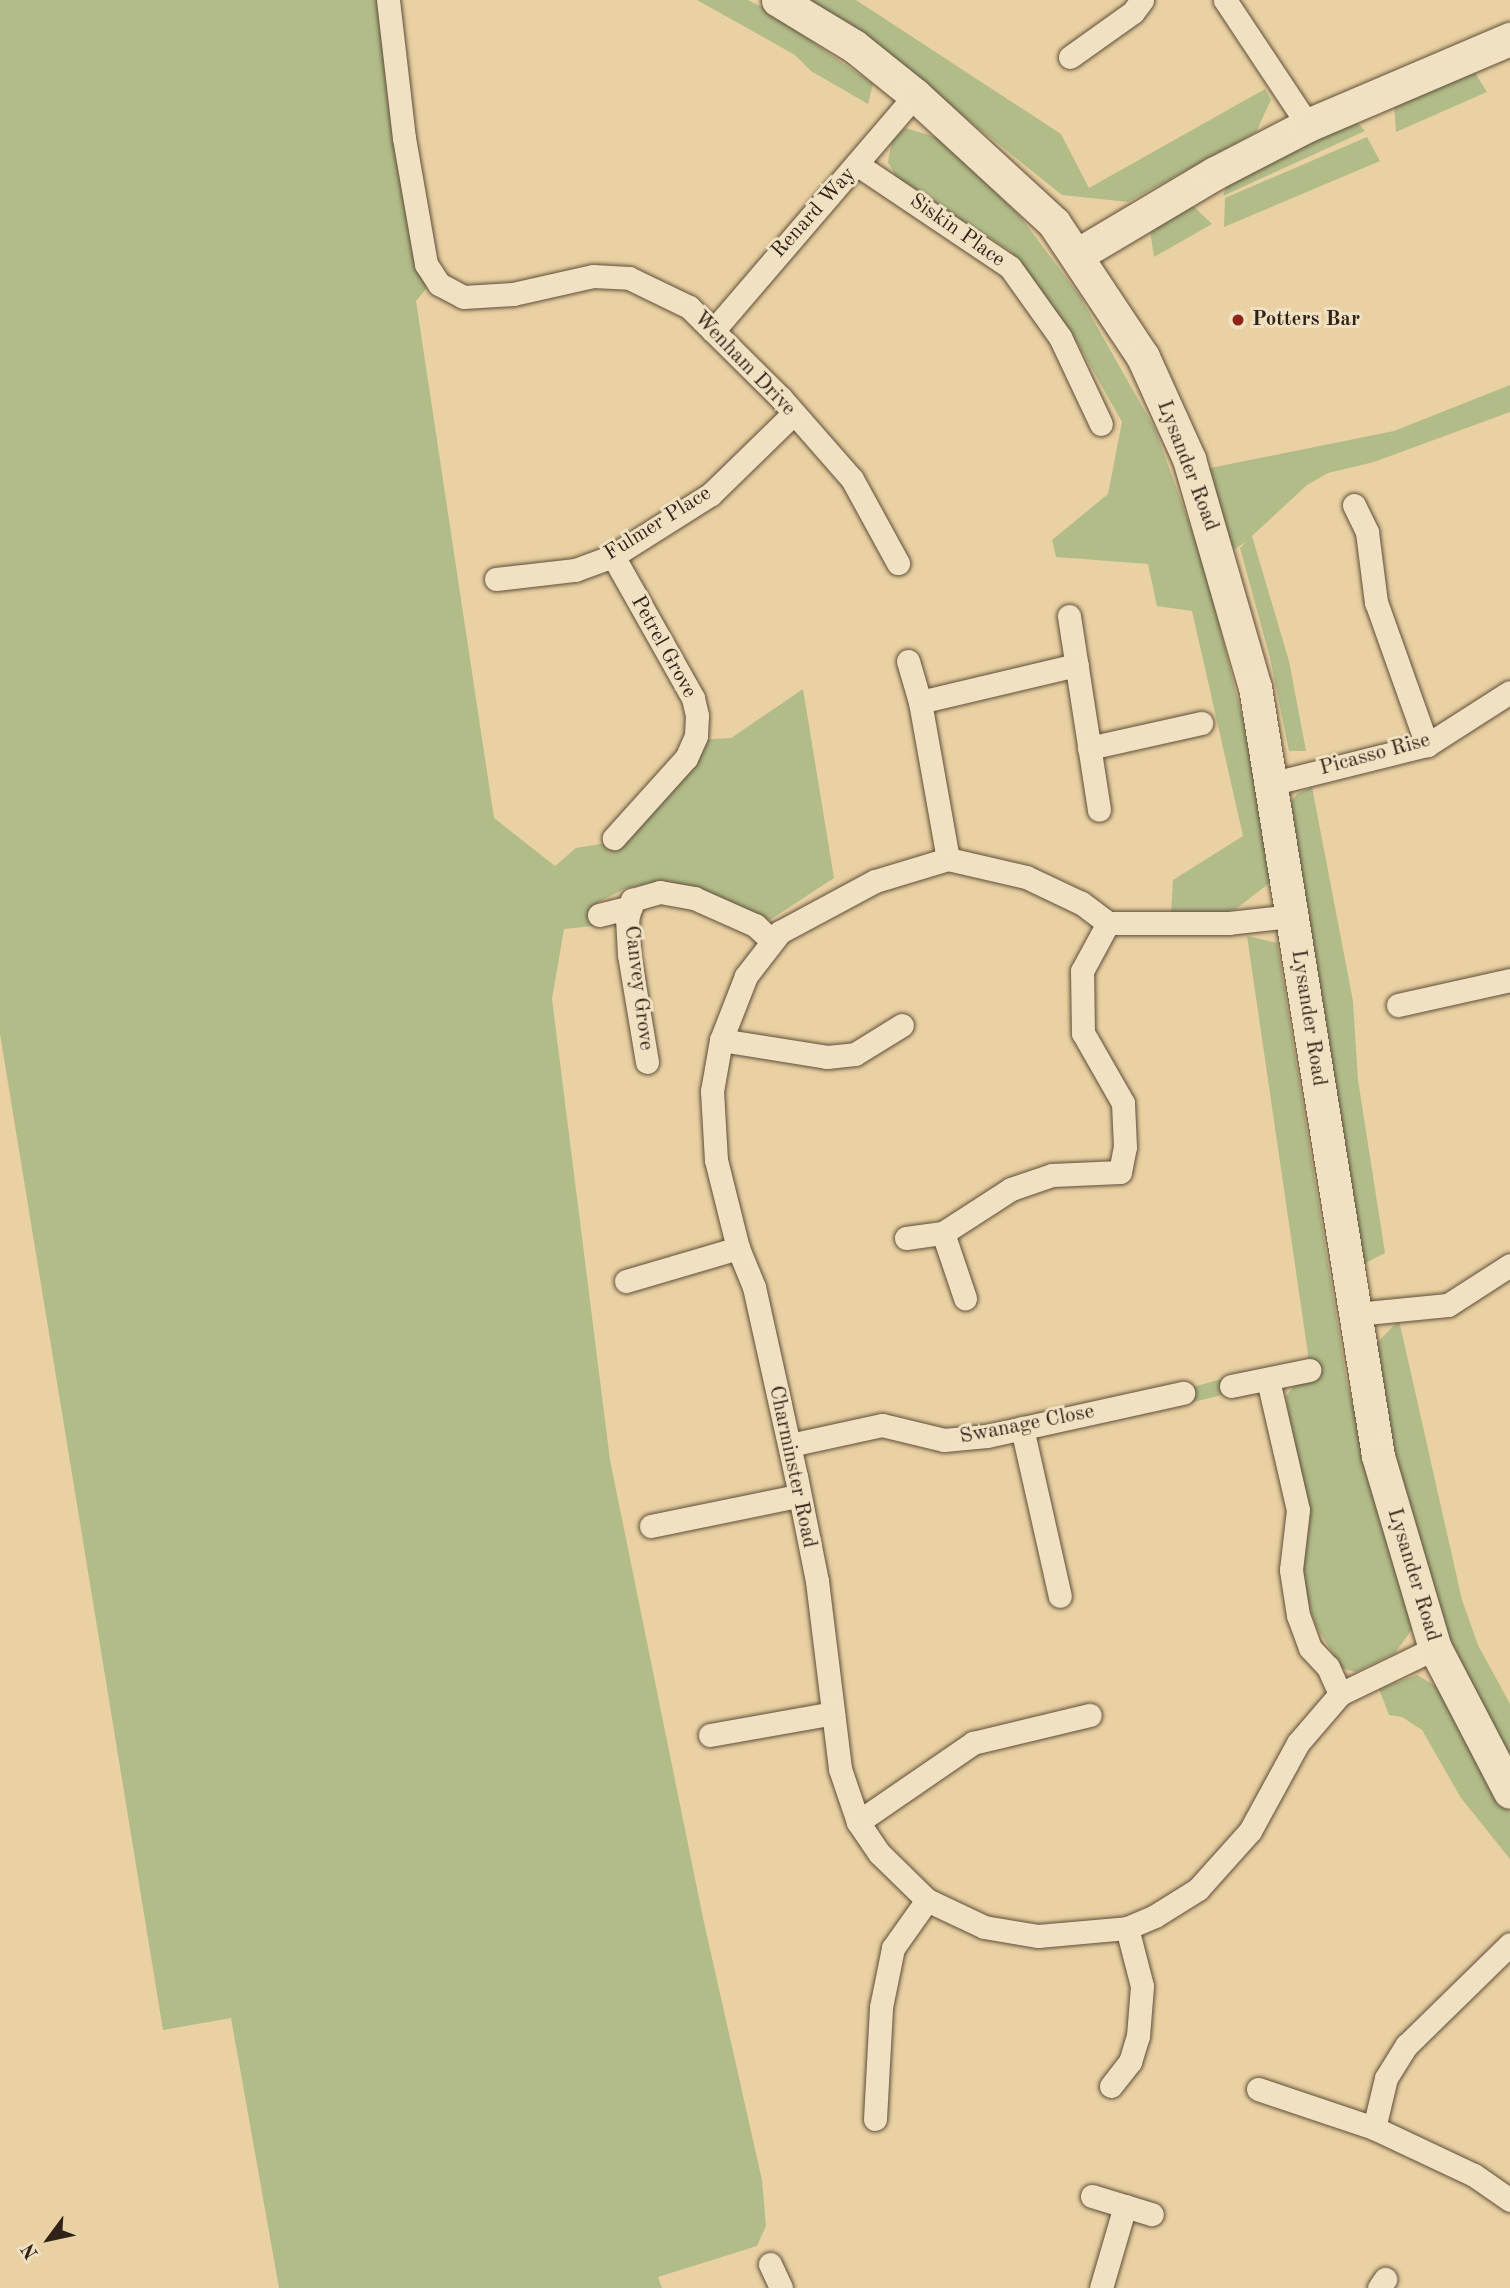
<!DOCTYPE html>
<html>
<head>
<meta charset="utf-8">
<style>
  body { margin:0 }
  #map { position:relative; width:1510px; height:2288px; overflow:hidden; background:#ead1a3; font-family:"Old Standard TT",serif }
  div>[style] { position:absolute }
  .green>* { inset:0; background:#b2bc89 }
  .roads { filter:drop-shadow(0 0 2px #5e4e39) drop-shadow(0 0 2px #5e4e39) }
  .street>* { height:23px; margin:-11.5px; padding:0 11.5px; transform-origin:11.5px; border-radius:11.5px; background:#f1e1c3 }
  .secondary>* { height:33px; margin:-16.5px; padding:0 16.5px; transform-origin:16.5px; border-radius:16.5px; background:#f1e1c3 }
  .dots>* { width:19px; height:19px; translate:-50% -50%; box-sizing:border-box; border:4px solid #f1e1c3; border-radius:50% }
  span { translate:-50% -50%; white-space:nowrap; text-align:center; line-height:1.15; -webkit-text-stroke:6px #f1e1c3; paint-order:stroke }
  .street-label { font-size:21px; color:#302216 }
  .poi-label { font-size:21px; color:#302216; font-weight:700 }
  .left { translate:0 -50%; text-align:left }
  .north { position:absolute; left:14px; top:2204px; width:70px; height:70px; -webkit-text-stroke:5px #f1e1c3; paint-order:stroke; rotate:237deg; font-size:19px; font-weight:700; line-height:28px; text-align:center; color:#302216 }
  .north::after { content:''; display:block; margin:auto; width:24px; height:32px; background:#302216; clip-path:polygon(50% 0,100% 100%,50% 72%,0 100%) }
</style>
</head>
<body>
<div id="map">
  <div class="green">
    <div style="clip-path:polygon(0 0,389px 0,426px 264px,426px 289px,416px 301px,494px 818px,555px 866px,576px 848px,607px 843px,695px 740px,731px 738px,803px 689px,834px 878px,770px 920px,697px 888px,661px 881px,626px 888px,597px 903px,601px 925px,564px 929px,552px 999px,610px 1460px,703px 1918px,762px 2180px,766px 2226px,757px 2246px,658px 2277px,662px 2288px,279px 2288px,231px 2018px,163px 2030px,0 1034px)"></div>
    <div style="clip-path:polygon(697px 0,748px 0,762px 7px,873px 84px,868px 104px,811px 71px,795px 55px)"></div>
    <div style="clip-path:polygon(803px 0,856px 0,1061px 134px,1089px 188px,1265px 89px,1271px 100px,1256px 132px,1128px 202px,1062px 195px,856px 30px)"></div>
    <div style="clip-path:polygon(1474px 71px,1487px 92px,1396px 132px,1394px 106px)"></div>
    <div style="clip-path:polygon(1356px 121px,1365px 131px,1223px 196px,1228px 181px)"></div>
    <div style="clip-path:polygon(905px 128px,939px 138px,1019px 215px,1079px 295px,1155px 429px,1204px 564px,1244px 725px,1272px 881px,1236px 909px,1212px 915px,1171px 915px,1173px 880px,1243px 836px,1192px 611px,1157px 606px,1148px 564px,1056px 557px,1052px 540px,1108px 494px,1122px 422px,1073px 335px,1012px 252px,898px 180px,888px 162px,892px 141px)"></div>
    <div style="clip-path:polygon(1367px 137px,1380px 161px,1224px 227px,1225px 198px)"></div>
    <div style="clip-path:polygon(1191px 204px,1212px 224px,1154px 257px,1150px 230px)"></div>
    <div style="clip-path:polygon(1510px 385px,1510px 412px,1374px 462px,1328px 473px,1307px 485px,1252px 536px,1289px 661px,1306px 751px,1289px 751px,1270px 658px,1240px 548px,1247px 541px,1235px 549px,1232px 545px,1205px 469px,1394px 431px)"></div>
    <div style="clip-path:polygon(1312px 787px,1353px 1001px,1358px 1080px,1385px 1253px,1360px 1266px,1287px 807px,1297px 794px)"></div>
    <div style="clip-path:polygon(1247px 936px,1277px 943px,1347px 1384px,1413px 1628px,1395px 1653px,1355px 1672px,1342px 1668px,1316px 1626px,1300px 1578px,1310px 1519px,1293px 1459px,1286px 1396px,1306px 1371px,1308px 1354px)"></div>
    <div style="clip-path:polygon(1399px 1320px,1462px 1600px,1478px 1645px,1510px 1704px,1510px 1768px,1462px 1676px,1407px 1520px,1374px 1346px)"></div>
    <div style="clip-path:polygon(1225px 1378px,1229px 1393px,1190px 1403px,1186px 1389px)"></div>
    <div style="clip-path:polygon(1417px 1675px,1436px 1686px,1510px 1813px,1510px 1859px,1461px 1798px,1422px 1730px,1402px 1717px,1389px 1715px,1379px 1689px)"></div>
  </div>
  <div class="roads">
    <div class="street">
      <div style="left:388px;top:0;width:139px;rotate:83.4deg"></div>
      <div style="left:404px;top:138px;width:128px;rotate:80.1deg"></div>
      <div style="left:426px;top:264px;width:24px;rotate:57deg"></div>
      <div style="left:439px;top:284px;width:27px;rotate:28deg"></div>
      <div style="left:463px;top:297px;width:50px;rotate:-3.4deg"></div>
      <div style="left:513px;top:294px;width:82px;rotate:-12.7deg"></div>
      <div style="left:593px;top:276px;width:36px;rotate:3deg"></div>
      <div style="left:629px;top:278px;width:67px;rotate:25.8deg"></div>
      <div style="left:689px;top:307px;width:129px;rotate:44.7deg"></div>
      <div style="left:781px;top:398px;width:108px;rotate:48.8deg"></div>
      <div style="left:852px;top:479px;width:96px;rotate:61.3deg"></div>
      <div style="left:1225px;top:0;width:150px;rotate:56.4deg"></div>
      <div style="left:1070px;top:57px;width:77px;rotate:-35.5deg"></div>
      <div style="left:1133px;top:12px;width:15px;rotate:-53deg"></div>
      <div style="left:858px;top:165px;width:183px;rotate:33.9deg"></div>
      <div style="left:1010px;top:267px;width:86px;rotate:54.5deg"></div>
      <div style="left:1060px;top:337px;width:96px;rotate:64.8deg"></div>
      <div style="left:713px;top:331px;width:311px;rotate:-49.4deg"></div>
      <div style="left:1354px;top:505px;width:30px;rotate:64deg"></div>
      <div style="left:1367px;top:532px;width:71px;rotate:82.7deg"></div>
      <div style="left:1376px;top:602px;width:152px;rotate:70.4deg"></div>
      <div style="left:613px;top:556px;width:163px;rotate:60.6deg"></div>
      <div style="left:693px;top:698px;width:18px;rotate:77deg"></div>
      <div style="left:697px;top:716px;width:20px;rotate:93deg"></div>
      <div style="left:696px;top:736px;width:24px;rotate:114deg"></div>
      <div style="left:686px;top:758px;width:108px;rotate:132deg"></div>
      <div style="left:496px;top:579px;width:80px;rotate:-6.5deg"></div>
      <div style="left:575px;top:570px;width:40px;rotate:-20.2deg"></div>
      <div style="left:613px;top:556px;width:116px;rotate:-32.3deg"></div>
      <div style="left:711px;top:494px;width:115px;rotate:-44.3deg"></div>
      <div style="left:1069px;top:616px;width:196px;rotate:81.2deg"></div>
      <div style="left:908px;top:661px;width:43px;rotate:73.7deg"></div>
      <div style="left:920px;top:702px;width:159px;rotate:79.9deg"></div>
      <div style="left:920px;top:702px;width:161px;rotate:-13.3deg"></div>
      <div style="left:1089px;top:748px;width:115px;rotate:-12.6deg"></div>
      <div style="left:1270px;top:784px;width:162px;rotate:-14deg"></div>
      <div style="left:1427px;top:745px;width:98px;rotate:-32.6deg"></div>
      <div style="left:599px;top:915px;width:33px;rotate:-14deg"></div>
      <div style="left:1291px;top:916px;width:62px;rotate:173.6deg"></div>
      <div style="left:1229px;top:923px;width:121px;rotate:180deg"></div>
      <div style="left:1108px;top:923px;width:34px;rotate:-143deg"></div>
      <div style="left:1081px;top:903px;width:61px;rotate:-154.7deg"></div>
      <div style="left:1026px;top:877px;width:80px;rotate:-167deg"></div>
      <div style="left:948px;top:859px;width:76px;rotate:163.2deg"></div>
      <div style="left:875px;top:881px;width:108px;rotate:151.8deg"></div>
      <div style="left:780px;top:932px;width:56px;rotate:127.7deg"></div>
      <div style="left:746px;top:976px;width:69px;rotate:111.3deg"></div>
      <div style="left:721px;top:1040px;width:52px;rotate:100deg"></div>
      <div style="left:712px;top:1091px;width:69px;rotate:86.7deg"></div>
      <div style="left:716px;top:1160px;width:91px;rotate:76deg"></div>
      <div style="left:738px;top:1248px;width:42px;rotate:67.7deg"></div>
      <div style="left:754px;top:1287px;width:194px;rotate:77.5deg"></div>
      <div style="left:796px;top:1476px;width:107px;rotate:78.7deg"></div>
      <div style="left:817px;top:1581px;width:189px;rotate:83deg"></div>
      <div style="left:840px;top:1769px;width:56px;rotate:71.2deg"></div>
      <div style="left:858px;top:1822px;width:37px;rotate:56deg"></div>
      <div style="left:879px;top:1853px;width:67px;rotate:44.4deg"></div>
      <div style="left:927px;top:1900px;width:63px;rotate:25.3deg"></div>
      <div style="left:984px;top:1927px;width:55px;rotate:9.5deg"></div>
      <div style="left:1038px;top:1936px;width:89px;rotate:-5.1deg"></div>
      <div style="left:1127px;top:1928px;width:30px;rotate:-23deg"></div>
      <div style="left:1155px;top:1916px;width:51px;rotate:-32.1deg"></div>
      <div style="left:1198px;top:1889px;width:78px;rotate:-48.1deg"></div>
      <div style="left:1250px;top:1831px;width:100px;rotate:-61.4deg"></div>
      <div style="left:1298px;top:1743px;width:65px;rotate:-49.4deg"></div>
      <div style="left:1340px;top:1694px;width:106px;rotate:-25.8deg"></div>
      <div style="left:1398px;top:1005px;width:115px;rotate:-12.6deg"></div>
      <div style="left:721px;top:1040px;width:107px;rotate:9.1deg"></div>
      <div style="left:827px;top:1057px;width:28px;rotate:-6deg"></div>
      <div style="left:855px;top:1054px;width:55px;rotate:-31.7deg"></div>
      <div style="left:647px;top:1062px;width:109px;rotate:-99.5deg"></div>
      <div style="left:629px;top:955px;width:35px;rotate:-93deg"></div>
      <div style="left:627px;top:920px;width:21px;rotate:-76deg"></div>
      <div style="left:632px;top:900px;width:29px;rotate:-16deg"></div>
      <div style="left:660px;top:892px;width:35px;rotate:10deg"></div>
      <div style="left:694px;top:898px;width:67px;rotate:23.9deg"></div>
      <div style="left:755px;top:925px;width:22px;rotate:43deg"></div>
      <div style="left:943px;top:1233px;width:69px;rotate:71.3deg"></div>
      <div style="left:906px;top:1238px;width:37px;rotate:-8deg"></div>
      <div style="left:943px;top:1233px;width:81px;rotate:-32.9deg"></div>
      <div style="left:1011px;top:1189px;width:43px;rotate:-18.9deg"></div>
      <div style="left:1052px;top:1175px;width:68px;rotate:-2.5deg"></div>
      <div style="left:1120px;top:1172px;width:25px;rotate:-79deg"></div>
      <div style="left:1125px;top:1147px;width:44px;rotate:-92.6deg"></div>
      <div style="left:1123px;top:1103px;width:81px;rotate:-119.7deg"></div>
      <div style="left:1083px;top:1033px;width:62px;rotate:-90.9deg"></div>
      <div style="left:1082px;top:971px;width:55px;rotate:-61.6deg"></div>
      <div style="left:626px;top:1281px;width:117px;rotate:-16.4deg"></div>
      <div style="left:1356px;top:1314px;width:92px;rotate:-5.6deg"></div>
      <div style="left:1448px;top:1305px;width:74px;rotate:-32.8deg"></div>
      <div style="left:1268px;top:1380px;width:133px;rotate:77deg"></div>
      <div style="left:1298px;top:1510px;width:60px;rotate:96.7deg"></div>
      <div style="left:1291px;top:1570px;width:46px;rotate:81.2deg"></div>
      <div style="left:1298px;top:1615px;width:35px;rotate:70deg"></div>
      <div style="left:1310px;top:1648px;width:26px;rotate:47deg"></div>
      <div style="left:1328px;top:1667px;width:30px;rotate:66deg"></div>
      <div style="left:1231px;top:1386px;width:80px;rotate:-11.6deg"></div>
      <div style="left:1022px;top:1428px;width:172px;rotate:77.3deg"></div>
      <div style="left:790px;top:1445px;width:94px;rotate:-12.3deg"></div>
      <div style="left:882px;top:1425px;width:64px;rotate:13.6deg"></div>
      <div style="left:944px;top:1440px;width:43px;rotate:-5.3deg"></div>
      <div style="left:987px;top:1436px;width:201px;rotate:-12.4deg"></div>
      <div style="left:651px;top:1526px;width:149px;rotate:-11.6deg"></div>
      <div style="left:710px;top:1735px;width:125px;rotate:-10.1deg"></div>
      <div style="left:858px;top:1822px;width:140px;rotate:-34.5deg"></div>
      <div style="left:973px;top:1743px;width:120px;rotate:-13.5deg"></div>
      <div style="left:1111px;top:2086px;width:31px;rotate:-52deg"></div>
      <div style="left:1130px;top:2062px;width:27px;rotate:-73deg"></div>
      <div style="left:1138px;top:2036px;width:50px;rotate:-85.4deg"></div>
      <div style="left:1142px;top:1986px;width:60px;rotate:-104.5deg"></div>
      <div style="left:1258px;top:2089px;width:122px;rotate:18.6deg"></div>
      <div style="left:1374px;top:2128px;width:110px;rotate:25.2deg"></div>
      <div style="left:1474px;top:2175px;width:44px;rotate:34.8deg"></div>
      <div style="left:875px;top:2119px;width:112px;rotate:-86.9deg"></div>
      <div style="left:881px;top:2007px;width:60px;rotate:-78.5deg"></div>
      <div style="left:893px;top:1948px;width:59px;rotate:-54.7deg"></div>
      <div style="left:1374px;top:2128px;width:51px;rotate:-76.5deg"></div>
      <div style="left:1386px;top:2078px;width:39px;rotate:-58deg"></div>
      <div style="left:1407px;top:2045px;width:144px;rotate:-44.4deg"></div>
      <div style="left:1092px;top:2196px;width:34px;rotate:17deg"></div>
      <div style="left:1125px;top:2206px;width:85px;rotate:106.3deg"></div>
      <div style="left:1125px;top:2206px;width:28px;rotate:17deg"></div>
      <div style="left:770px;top:2264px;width:26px;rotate:65deg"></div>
      <div style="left:1379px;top:2288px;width:11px;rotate:-56deg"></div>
    </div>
    <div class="secondary">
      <div style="left:778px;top:0;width:89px;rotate:31.2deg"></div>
      <div style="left:854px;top:46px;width:78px;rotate:38.8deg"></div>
      <div style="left:915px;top:95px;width:189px;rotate:42.6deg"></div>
      <div style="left:1054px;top:223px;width:161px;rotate:56.4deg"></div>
      <div style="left:1143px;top:357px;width:112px;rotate:65.7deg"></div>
      <div style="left:1189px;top:459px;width:237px;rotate:73.9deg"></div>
      <div style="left:1255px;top:687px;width:779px;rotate:80.91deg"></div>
      <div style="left:1378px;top:1456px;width:200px;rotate:73.5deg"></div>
      <div style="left:1435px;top:1648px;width:162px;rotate:62.5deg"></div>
      <div style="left:1077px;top:255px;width:161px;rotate:-30.7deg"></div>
      <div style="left:1215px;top:173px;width:105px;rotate:-27.3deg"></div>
      <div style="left:1308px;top:125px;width:220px;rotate:-23.1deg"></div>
    </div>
  </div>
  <div class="dots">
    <div style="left:1238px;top:320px;background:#8f2418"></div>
  </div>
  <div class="street-label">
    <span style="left:814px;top:213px;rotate:-48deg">Renard Way</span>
    <span style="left:957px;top:231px;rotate:35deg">Siskin Place</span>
    <span style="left:744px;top:364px;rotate:46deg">Wenham Drive</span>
    <span style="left:1187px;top:466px;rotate:69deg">Lysander Road</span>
    <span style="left:658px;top:524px;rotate:-32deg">Fulmer Place</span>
    <span style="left:663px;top:647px;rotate:61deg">Petrel Grove</span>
    <span style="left:1375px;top:755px;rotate:-15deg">Picasso Rise</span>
    <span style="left:638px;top:988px;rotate:83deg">Canvey Grove</span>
    <span style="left:1308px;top:1018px;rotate:81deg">Lysander Road</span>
    <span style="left:1027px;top:1425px;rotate:-11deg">Swanage Close</span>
    <span style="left:792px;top:1467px;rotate:78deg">Charminster Road</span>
    <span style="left:1413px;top:1575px;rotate:73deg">Lysander Road</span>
  </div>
  <div class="poi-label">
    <span class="left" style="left:1252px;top:320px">Potters Bar</span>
  </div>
  <div class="north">N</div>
</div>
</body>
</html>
